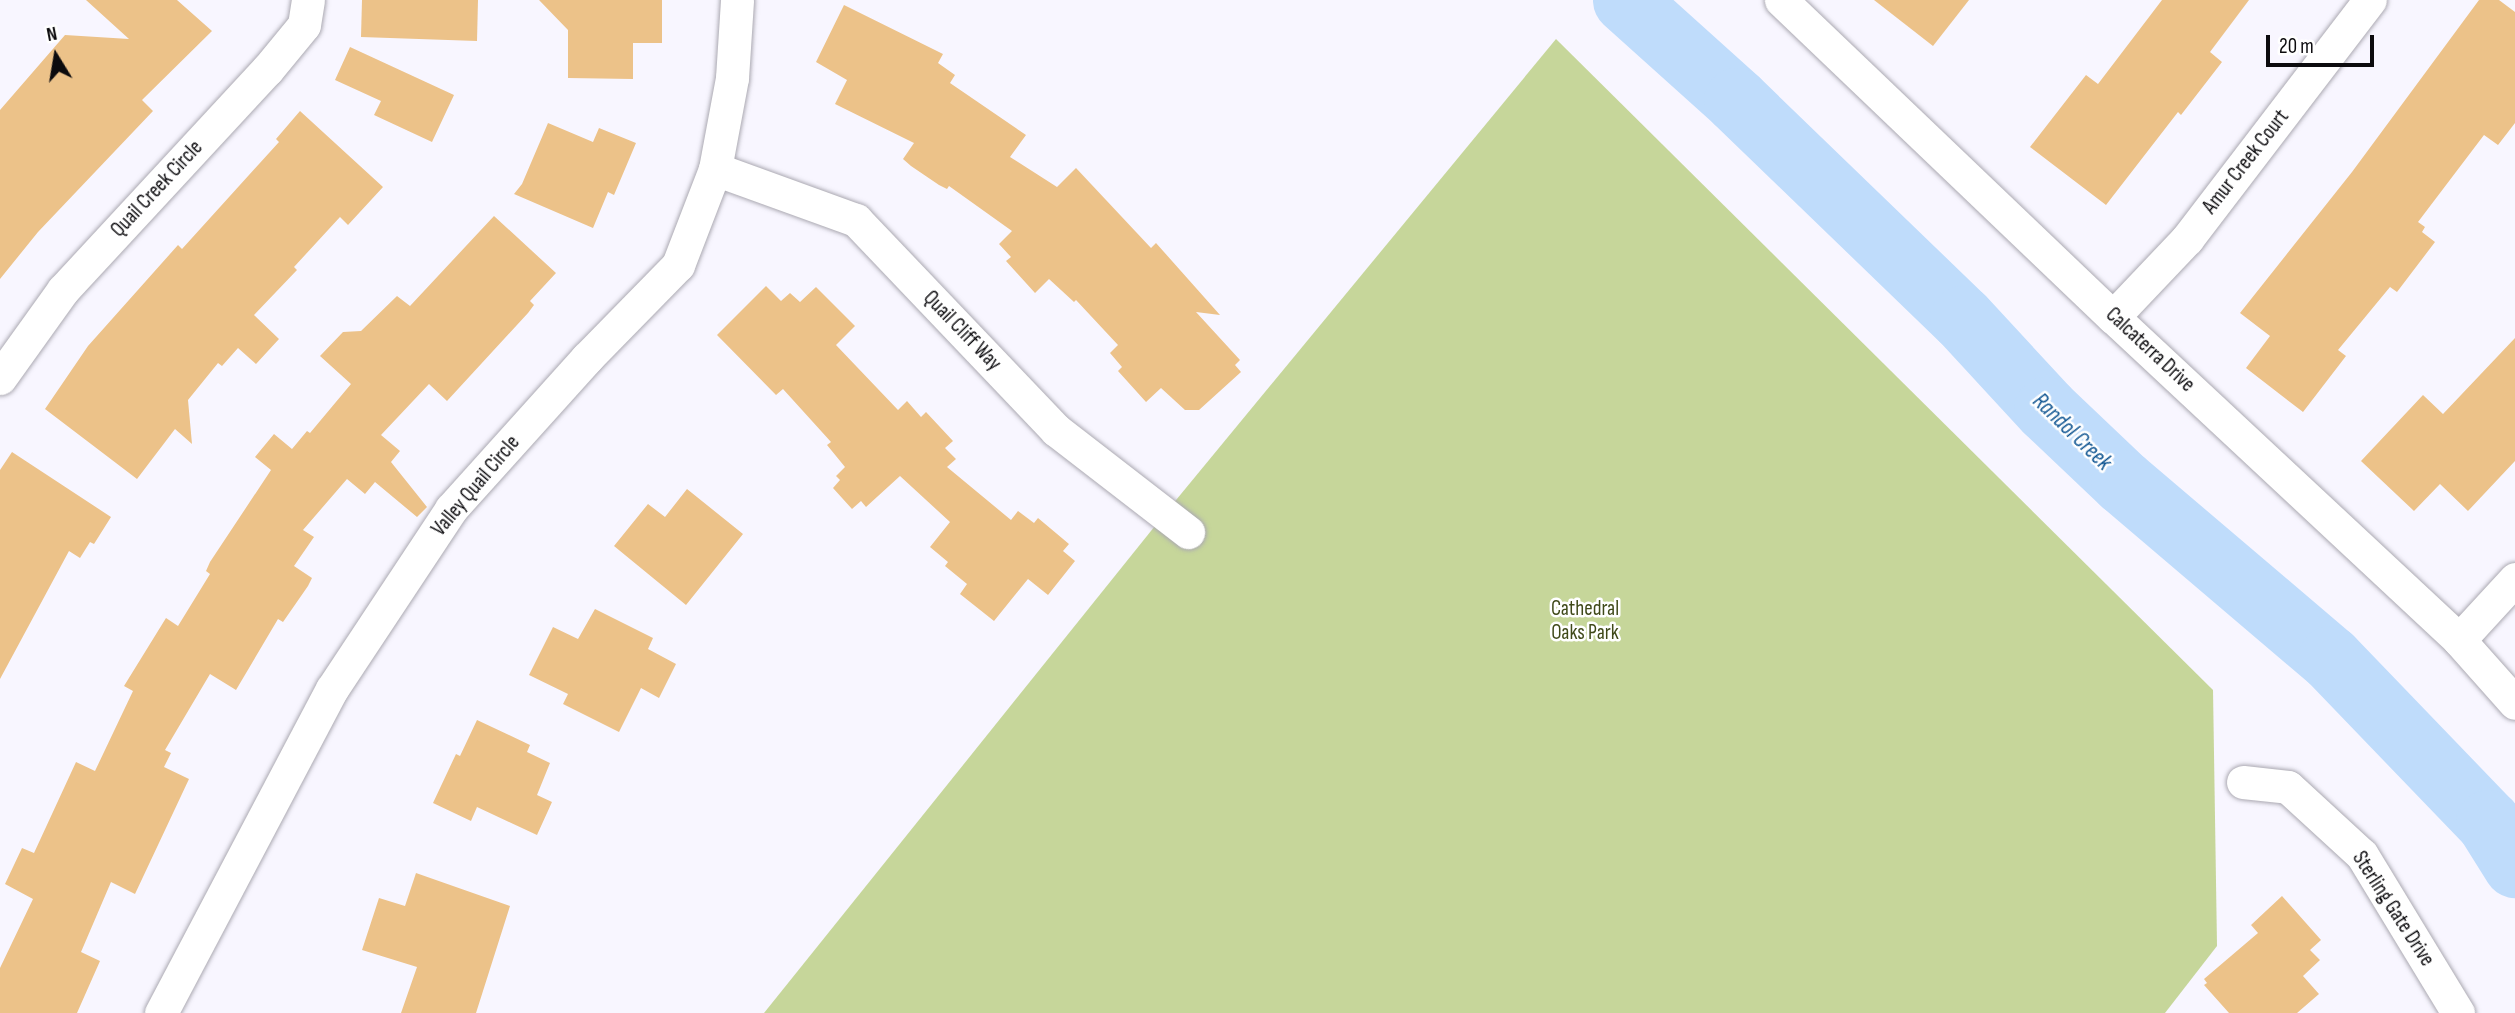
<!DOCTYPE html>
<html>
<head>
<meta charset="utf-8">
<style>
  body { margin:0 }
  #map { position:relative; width:2515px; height:1013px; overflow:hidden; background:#f8f6ff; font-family:"Sofia Sans Condensed",sans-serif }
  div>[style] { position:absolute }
  .green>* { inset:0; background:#c6d69a }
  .river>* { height:65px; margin:-32.5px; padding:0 32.5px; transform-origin:32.5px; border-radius:32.5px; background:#bfdcfb }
  .building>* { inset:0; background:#ecc289 }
  .roads { filter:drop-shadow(0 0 2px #aba9b2) drop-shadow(0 0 2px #aba9b2) }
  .minor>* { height:33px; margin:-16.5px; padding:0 16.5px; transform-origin:16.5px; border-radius:16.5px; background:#fff }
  span { translate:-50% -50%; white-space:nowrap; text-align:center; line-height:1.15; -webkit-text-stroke:5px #fff; paint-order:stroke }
  .street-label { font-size:21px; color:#0c0b0e }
  .park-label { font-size:21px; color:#3f4919 }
  .water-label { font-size:23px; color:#0e5491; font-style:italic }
  .north { position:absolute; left:21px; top:21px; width:70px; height:70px; -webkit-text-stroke:5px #fff; paint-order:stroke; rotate:349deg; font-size:19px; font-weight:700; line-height:28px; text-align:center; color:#0c0b0e }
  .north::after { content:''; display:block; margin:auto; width:24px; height:32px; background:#0c0b0e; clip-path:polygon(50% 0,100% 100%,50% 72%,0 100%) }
  .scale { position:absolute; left:2266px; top:35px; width:108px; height:32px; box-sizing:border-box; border:4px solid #0c0b0e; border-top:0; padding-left:9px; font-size:21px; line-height:24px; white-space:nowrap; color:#0c0b0e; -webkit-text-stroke:5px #fff; paint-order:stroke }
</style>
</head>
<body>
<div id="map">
  <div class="green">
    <div style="clip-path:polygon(1556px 39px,2213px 690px,2217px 946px,2165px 1013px,764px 1013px,1167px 511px)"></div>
  </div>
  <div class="river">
    <div style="left:1625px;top:0;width:149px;rotate:42deg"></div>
    <div style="left:1736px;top:100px;width:314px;rotate:44deg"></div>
    <div style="left:1962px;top:318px;width:124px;rotate:47.3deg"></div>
    <div style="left:2046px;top:409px;width:106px;rotate:43.5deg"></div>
    <div style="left:2123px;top:482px;width:272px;rotate:40.4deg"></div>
    <div style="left:2330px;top:658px;width:228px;rotate:46.1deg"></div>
    <div style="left:2488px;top:822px;width:51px;rotate:57.9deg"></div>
  </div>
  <div class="building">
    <div style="clip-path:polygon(86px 0,177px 0,212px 31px,142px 100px,153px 111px,38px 232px,0 279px,0 110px,65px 35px,129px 39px)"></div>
    <div style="clip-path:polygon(362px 0,478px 0,477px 41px,361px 37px)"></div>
    <div style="clip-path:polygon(539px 0,662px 0,662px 43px,633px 43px,633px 79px,568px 78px,568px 30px)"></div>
    <div style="clip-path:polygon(1874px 0,1969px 0,1933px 46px)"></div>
    <div style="clip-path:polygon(2162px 0,2249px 0,2210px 52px,2222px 62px,2181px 115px,2178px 112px,2106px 205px,2030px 147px,2086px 75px,2098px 84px)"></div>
    <div style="clip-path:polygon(2479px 0,2499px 0,2515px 12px,2515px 123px,2498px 145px,2484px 135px,2418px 222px,2425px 227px,2422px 232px,2435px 242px,2397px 292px,2390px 287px,2338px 350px,2346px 356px,2303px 412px,2246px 368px,2270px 336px,2240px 313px,2352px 172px)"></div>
    <div style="clip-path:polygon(844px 5px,943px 54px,938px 63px,955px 75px,950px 83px,1026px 135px,1010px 157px,1057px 187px,1076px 168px,1151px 248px,1156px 243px,1220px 315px,1196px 312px,1240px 360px,1235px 365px,1241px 372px,1199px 410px,1185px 410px,1161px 388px,1146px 402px,1118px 371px,1122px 367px,1110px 353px,1118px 345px,1076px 300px,1074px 302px,1049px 279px,1035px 293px,1006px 261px,1011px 257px,999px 244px,1012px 231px,949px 186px,947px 189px,939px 185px,911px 166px,903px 159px,914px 143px,835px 104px,847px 80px,816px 62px)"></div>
    <div style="clip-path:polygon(350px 47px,454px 95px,432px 142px,374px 115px,381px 101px,335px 80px)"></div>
    <div style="clip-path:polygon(300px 111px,383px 187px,348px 225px,340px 217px,294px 267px,297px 270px,254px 315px,279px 339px,256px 364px,238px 348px,222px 366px,218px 363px,188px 400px,192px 444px,175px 429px,137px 479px,45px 409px,88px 346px,178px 245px,182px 249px,279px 142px,276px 139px)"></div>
    <div style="clip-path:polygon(548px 123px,593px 142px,599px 128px,636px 143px,614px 195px,608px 192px,593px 228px,514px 194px,522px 184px)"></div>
    <div style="clip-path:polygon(494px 216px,556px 273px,530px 301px,534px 305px,528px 313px,447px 401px,429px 384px,381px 435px,400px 451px,391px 462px,427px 507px,417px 517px,375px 482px,365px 494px,347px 479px,303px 530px,314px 537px,294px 566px,312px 578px,308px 586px,283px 622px,278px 619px,236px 690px,210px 674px,165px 750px,171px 753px,164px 767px,189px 779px,135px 894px,111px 882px,81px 952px,100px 961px,77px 1013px,0 1013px,0 968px,33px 899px,5px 884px,22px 848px,34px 853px,76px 762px,95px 771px,133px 691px,124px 686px,166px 618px,178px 626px,210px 574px,206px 571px,210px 562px,271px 470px,255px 457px,274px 434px,292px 449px,307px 431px,310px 433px,351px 384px,320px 356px,343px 332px,361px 331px,397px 296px,410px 306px)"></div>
    <div style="clip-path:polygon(766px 286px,781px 301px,790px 293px,800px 302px,816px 287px,855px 326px,836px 345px,898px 410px,907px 401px,921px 417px,926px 412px,953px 441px,945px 448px,956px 459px,947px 467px,1011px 520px,1018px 511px,1034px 523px,1038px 518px,1069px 544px,1063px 551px,1075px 561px,1048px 595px,1028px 579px,994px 621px,960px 594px,967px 584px,945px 566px,948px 562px,930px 547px,950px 522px,900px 476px,866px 507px,861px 501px,852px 509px,833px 488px,840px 480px,836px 476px,845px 467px,827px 445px,831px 442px,783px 389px,776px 395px,717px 335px)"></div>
    <div style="clip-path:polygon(2515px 338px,2515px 461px,2468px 511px,2440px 484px,2414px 511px,2361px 461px,2423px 395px,2443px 414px)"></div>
    <div style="clip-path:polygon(12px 452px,111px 517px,94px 544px,90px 542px,80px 558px,69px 551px,0 679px,0 470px)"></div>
    <div style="clip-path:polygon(687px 489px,743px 534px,686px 605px,614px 546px,648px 504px,665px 517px)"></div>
    <div style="clip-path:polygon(595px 609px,653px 638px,648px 649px,676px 664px,659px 698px,641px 688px,619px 732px,563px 704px,568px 694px,529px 675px,553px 627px,578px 639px)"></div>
    <div style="clip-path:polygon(477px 720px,530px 745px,527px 752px,550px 763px,537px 795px,552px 802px,537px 835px,477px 807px,471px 821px,433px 803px,456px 754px,460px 756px)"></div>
    <div style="clip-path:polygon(416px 873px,510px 906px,476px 1013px,401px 1013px,417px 967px,362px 950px,379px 898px,405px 906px)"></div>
    <div style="clip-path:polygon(2282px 896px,2321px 940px,2310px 950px,2320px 960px,2303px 976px,2319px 994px,2297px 1013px,2229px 1013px,2204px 985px,2207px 983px,2204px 979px,2258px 933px,2251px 925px)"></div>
  </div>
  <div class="roads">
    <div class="minor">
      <div style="left:1781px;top:0;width:459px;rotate:43.7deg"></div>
      <div style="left:2113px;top:317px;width:473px;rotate:43deg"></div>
      <div style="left:2459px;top:640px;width:84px;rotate:48.4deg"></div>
      <div style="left:715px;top:169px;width:150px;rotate:19.9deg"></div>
      <div style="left:856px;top:220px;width:290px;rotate:46.4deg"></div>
      <div style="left:1056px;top:430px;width:167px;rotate:37.7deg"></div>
      <div style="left:2113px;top:317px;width:108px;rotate:-46.5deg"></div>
      <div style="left:2187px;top:239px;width:301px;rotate:-52.6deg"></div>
      <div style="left:0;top:378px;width:108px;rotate:-54.4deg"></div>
      <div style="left:63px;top:290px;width:300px;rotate:-47.2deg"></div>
      <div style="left:267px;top:70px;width:58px;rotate:-50.6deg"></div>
      <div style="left:304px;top:25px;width:25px;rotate:-81deg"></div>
      <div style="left:2459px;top:640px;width:83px;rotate:-47.4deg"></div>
      <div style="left:2243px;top:782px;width:45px;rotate:6.3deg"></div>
      <div style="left:2288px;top:787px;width:100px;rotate:42.6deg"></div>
      <div style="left:2362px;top:855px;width:185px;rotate:58.7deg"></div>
      <div style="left:161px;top:1013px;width:366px;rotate:-62.2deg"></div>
      <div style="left:332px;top:689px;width:216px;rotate:-56.5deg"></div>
      <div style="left:451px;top:509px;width:203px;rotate:-48deg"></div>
      <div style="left:587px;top:358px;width:130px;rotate:-45.6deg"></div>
      <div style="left:678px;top:265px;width:103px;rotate:-68.9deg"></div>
      <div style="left:715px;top:169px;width:93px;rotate:-79.4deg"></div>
      <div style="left:732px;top:78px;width:78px;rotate:-86.3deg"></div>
    </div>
  </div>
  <div class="street-label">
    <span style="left:2246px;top:162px;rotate:-52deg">Amur Creek Court</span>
    <span style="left:157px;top:189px;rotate:-47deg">Quail Creek Circle</span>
    <span style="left:962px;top:331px;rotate:46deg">Quail Cliff Way</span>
    <span style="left:2150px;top:350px;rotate:43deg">Calcaterra Drive</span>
    <span style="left:476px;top:486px;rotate:-50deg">Valley Quail Circle</span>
    <span style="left:2393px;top:909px;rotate:57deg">Sterling Gate Drive</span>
  </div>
  <div class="park-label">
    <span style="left:1585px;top:621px">Cathedral<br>Oaks Park</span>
  </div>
  <div class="water-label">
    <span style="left:2072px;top:432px;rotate:44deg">Randol Creek</span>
  </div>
  <div class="north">N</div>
  <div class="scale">20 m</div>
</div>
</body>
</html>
